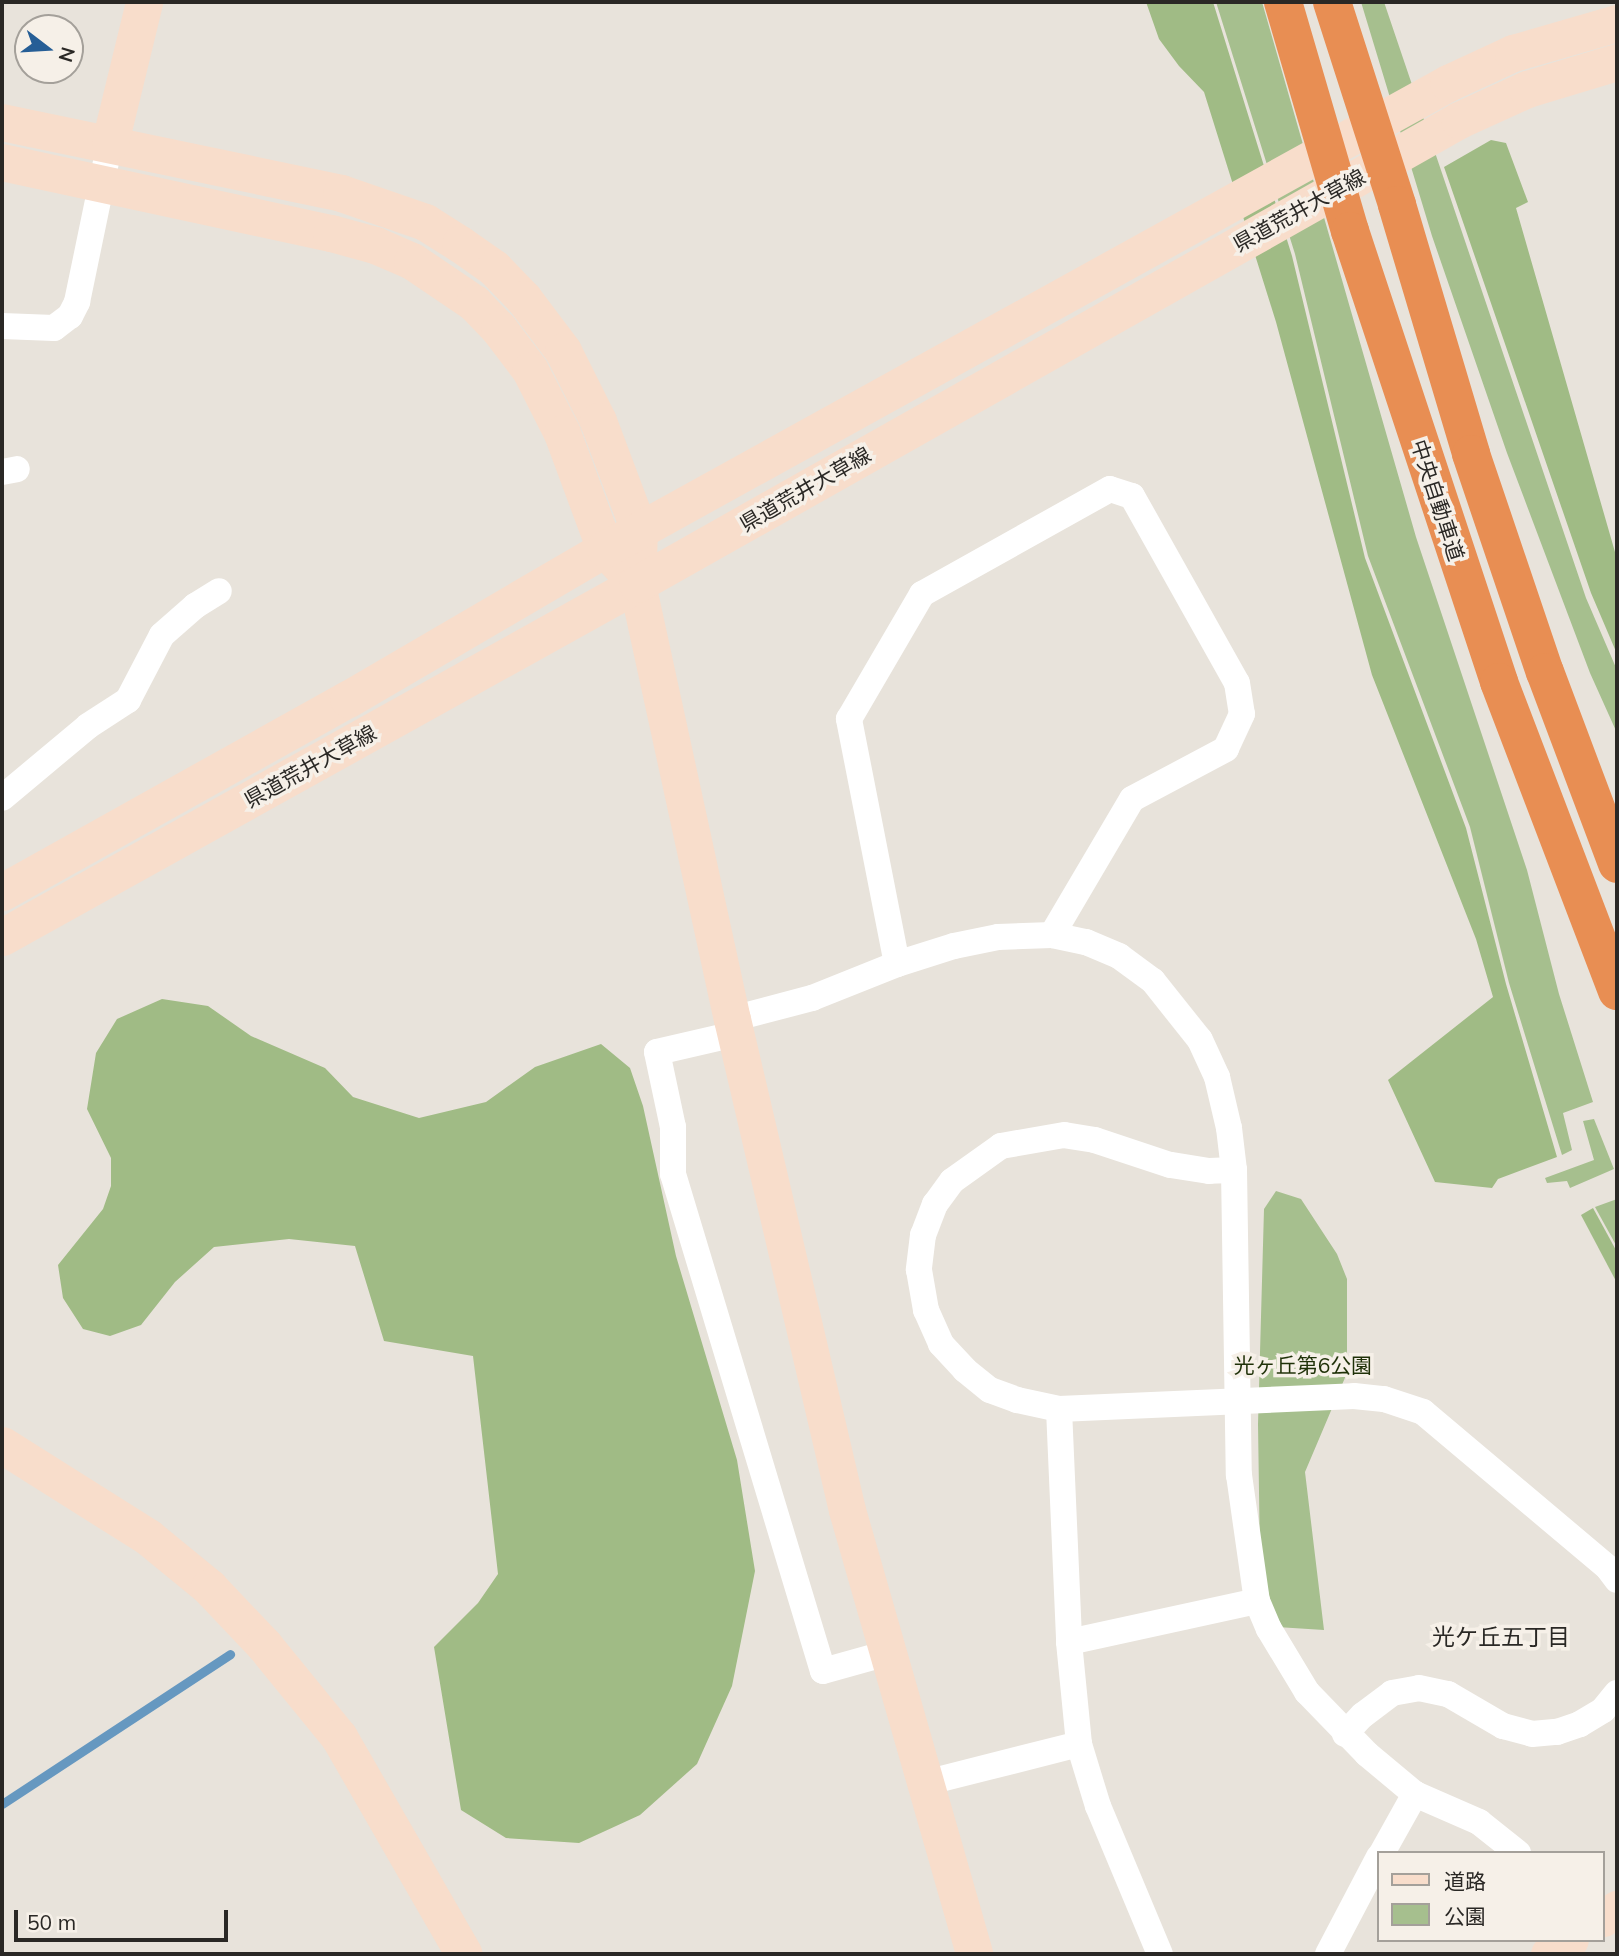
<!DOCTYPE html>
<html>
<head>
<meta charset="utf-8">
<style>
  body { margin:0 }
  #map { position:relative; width:1619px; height:1956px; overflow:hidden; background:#e8e3db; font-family:Mulish,"Noto Sans JP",sans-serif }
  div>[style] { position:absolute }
  .green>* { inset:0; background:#a6bf8e }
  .forest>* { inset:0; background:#a0bb85 }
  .stream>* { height:9px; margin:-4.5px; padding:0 4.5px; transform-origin:4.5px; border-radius:4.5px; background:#6698c0 }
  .street>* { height:26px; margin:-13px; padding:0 13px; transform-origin:13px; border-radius:13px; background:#fff }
  .secondary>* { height:37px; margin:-18.5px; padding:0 18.5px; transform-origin:18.5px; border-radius:18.5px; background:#f8ddcb }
  .highway>* { height:38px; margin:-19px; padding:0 19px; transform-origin:19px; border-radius:19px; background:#e88e53 }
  span { translate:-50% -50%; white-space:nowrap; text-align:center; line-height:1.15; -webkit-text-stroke:7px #f6f0e8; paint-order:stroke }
  .street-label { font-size:21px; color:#2a2825 }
  .park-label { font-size:21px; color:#1f3108 }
  .neighbourhood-label { font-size:23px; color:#2a2825 }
  .frame { position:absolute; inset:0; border:4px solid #2a2825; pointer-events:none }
  .legend { position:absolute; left:1377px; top:1851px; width:228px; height:91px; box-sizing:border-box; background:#f6f0e8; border:2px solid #a4a09a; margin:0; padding:9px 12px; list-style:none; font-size:21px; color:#2a2825 }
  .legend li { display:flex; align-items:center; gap:14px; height:35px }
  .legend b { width:35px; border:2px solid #a4a09a }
  .north { position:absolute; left:14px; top:14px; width:70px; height:70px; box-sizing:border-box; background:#f6f0e8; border:2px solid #a4a09a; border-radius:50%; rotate:107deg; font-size:19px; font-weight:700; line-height:28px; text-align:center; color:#2a2825 }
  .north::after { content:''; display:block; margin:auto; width:24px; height:32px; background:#265e96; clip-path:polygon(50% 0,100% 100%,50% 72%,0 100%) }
  .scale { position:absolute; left:14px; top:1910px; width:214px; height:32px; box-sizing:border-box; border:4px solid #2a2825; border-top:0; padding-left:9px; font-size:21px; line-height:24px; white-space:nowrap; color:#2a2825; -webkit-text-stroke:5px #f6f0e8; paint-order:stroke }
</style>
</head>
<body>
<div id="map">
  <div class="green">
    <div style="clip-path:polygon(1216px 2px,1262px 2px,1416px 537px,1527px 870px,1559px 994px,1593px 1102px,1563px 1113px,1572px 1150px,1562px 1155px,1509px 983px,1470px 827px,1368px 556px,1295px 254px)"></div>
    <div style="clip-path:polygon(1361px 2px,1384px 2px,1586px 598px,1617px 670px,1617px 733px,1590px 673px,1507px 453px,1432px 236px)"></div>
    <div style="clip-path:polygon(1594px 1119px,1614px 1169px,1570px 1188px,1567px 1181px,1547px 1183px,1545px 1178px,1594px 1160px,1583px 1121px)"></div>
    <div style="clip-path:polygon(1276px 1191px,1301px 1199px,1337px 1254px,1347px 1279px,1347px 1373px,1305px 1472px,1324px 1630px,1277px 1627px,1260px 1559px,1258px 1424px,1264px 1209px)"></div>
    <div style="clip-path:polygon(1617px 1199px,1617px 1247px,1595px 1207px)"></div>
  </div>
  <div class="forest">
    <div style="clip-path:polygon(1146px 2px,1213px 2px,1292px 256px,1365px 558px,1466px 828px,1506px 984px,1557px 1157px,1498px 1179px,1492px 1188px,1435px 1182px,1388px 1080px,1493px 997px,1476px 939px,1372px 675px,1276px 322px,1204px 92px,1179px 66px,1159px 39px)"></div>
    <div style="clip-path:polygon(1491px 140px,1506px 143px,1528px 202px,1516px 208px,1617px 559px,1617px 654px,1591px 593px,1444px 167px)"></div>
    <div style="clip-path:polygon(162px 999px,208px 1006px,251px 1036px,325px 1068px,353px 1097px,419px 1118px,486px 1102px,535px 1067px,601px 1044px,630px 1068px,643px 1106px,676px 1256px,737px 1460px,755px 1571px,732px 1686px,697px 1764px,640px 1815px,579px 1843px,506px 1838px,461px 1810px,434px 1647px,478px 1603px,498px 1574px,473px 1356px,384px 1341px,355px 1246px,289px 1239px,214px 1247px,175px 1282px,141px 1325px,110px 1336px,83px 1329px,63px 1298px,58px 1265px,103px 1209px,111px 1186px,111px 1158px,87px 1109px,96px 1053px,117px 1019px)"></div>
    <div style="clip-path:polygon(1593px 1208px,1617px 1252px,1617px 1283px,1581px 1215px)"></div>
  </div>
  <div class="stream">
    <div style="left:2px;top:1804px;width:273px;rotate:-33.3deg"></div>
  </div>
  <div class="street">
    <div style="left:2px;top:326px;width:52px;rotate:2.2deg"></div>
    <div style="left:54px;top:328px;width:20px;rotate:-37deg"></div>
    <div style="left:70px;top:316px;width:16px;rotate:-63deg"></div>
    <div style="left:77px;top:302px;width:163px;rotate:-78.3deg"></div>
    <div style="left:2px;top:472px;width:15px;rotate:-11deg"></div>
    <div style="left:2px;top:798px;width:112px;rotate:-39.9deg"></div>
    <div style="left:88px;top:726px;width:48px;rotate:-33deg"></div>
    <div style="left:128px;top:700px;width:73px;rotate:-62.4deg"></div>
    <div style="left:162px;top:635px;width:44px;rotate:-41.3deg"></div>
    <div style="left:195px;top:606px;width:28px;rotate:-32deg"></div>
    <div style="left:897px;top:964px;width:250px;rotate:-101.1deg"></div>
    <div style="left:849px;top:719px;width:145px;rotate:-59.7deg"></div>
    <div style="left:922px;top:594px;width:215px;rotate:-29.2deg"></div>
    <div style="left:1110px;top:489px;width:23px;rotate:18deg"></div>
    <div style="left:1132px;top:496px;width:214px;rotate:60.7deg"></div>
    <div style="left:1237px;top:683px;width:31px;rotate:81deg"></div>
    <div style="left:1242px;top:714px;width:38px;rotate:115deg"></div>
    <div style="left:1226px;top:749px;width:106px;rotate:152deg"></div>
    <div style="left:1132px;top:799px;width:158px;rotate:120.5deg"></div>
    <div style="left:732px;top:1019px;width:83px;rotate:-14.7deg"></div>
    <div style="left:812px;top:998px;width:92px;rotate:-21.8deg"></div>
    <div style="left:897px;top:964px;width:60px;rotate:-17.5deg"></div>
    <div style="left:954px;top:946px;width:45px;rotate:-11.6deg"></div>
    <div style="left:998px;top:937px;width:54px;rotate:-2.1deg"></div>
    <div style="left:1052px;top:935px;width:35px;rotate:12deg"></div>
    <div style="left:1086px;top:942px;width:36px;rotate:23deg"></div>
    <div style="left:1119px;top:956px;width:42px;rotate:36.3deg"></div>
    <div style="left:1153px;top:981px;width:75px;rotate:51.5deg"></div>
    <div style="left:1200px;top:1040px;width:41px;rotate:65.3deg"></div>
    <div style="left:1217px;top:1077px;width:52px;rotate:76.8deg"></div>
    <div style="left:1229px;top:1128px;width:42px;rotate:83.2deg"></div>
    <div style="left:1234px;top:1170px;width:305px;rotate:89.1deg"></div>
    <div style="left:1239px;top:1475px;width:127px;rotate:81.9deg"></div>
    <div style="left:1257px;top:1601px;width:30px;rotate:67deg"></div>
    <div style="left:1269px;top:1629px;width:74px;rotate:58.9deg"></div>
    <div style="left:1307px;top:1692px;width:86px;rotate:45.9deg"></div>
    <div style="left:1367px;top:1754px;width:62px;rotate:39.8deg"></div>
    <div style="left:1415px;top:1794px;width:70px;rotate:23.6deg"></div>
    <div style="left:1479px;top:1822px;width:50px;rotate:38.5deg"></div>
    <div style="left:735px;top:1034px;width:80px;rotate:167deg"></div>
    <div style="left:657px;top:1052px;width:77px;rotate:78deg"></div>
    <div style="left:673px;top:1127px;width:47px;rotate:90deg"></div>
    <div style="left:673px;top:1174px;width:519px;rotate:73.21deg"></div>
    <div style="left:823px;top:1671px;width:67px;rotate:-15.5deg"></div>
    <div style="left:1234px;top:1170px;width:25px;rotate:178deg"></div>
    <div style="left:1209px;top:1171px;width:39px;rotate:-171deg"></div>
    <div style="left:1170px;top:1165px;width:79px;rotate:-161.6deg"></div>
    <div style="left:1095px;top:1140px;width:31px;rotate:-171deg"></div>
    <div style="left:1064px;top:1135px;width:64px;rotate:170.1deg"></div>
    <div style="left:1001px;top:1146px;width:60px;rotate:144.5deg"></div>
    <div style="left:952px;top:1181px;width:29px;rotate:126deg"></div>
    <div style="left:935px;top:1204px;width:33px;rotate:111deg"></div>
    <div style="left:923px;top:1235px;width:35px;rotate:97deg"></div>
    <div style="left:919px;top:1270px;width:41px;rotate:80.1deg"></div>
    <div style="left:926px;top:1310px;width:37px;rotate:66deg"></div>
    <div style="left:941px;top:1344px;width:35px;rotate:47deg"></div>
    <div style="left:965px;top:1370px;width:32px;rotate:39deg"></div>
    <div style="left:990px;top:1390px;width:29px;rotate:20deg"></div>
    <div style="left:1017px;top:1400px;width:43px;rotate:12.1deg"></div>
    <div style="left:1059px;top:1409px;width:295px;rotate:-2.5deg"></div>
    <div style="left:1354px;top:1396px;width:30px;rotate:6deg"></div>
    <div style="left:1384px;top:1399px;width:41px;rotate:18.4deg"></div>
    <div style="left:1423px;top:1412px;width:242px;rotate:40.1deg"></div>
    <div style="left:1608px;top:1568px;width:15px;rotate:53deg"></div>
    <div style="left:1059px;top:1409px;width:233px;rotate:87.5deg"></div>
    <div style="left:1069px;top:1642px;width:102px;rotate:84.4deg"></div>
    <div style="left:1079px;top:1744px;width:65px;rotate:73deg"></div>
    <div style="left:1098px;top:1806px;width:160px;rotate:67.3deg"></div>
    <div style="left:1069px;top:1642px;width:192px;rotate:-12.3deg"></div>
    <div style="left:1345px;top:1734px;width:26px;rotate:-47deg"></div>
    <div style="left:1363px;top:1715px;width:36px;rotate:-37deg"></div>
    <div style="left:1392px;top:1693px;width:27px;rotate:-10deg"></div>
    <div style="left:1419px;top:1688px;width:30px;rotate:12deg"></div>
    <div style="left:1448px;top:1694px;width:64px;rotate:30.2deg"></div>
    <div style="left:1503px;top:1726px;width:30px;rotate:15deg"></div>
    <div style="left:1532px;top:1734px;width:25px;rotate:-5deg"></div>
    <div style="left:1557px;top:1732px;width:24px;rotate:-19deg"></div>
    <div style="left:1580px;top:1724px;width:27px;rotate:-31deg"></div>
    <div style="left:1603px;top:1710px;width:22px;rotate:-51deg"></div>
    <div style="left:925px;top:1783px;width:159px;rotate:-14.2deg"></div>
    <div style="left:1382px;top:1853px;width:68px;rotate:-60.8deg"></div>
    <div style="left:1328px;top:1954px;width:110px;rotate:-62.3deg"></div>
  </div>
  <div class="secondary">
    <div style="left:2px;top:122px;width:346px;rotate:11.8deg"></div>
    <div style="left:341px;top:193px;width:89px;rotate:19deg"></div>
    <div style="left:425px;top:222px;width:41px;rotate:32.2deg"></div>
    <div style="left:460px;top:244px;width:42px;rotate:35.2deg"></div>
    <div style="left:494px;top:268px;width:43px;rotate:45.9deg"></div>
    <div style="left:524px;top:299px;width:65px;rotate:53.1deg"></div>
    <div style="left:563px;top:351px;width:78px;rotate:63.4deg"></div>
    <div style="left:598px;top:421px;width:116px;rotate:69.4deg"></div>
    <div style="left:639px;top:530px;width:25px;rotate:92deg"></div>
    <div style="left:110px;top:142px;width:144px;rotate:-76.3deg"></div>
    <div style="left:2px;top:162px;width:337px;rotate:12.2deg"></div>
    <div style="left:331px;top:233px;width:46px;rotate:15.3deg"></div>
    <div style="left:375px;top:245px;width:40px;rotate:23.4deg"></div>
    <div style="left:412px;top:261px;width:75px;rotate:34.1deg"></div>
    <div style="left:474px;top:303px;width:36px;rotate:46deg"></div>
    <div style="left:499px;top:329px;width:51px;rotate:52.9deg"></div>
    <div style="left:530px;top:370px;width:71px;rotate:63.1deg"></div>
    <div style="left:562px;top:433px;width:124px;rotate:69.7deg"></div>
    <div style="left:605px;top:549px;width:47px;rotate:47.6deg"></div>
    <div style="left:637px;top:584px;width:445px;rotate:77.7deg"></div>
    <div style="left:732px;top:1019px;width:504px;rotate:76.82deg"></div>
    <div style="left:847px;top:1510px;width:462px;rotate:74deg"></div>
    <div style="left:2px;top:892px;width:396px;rotate:-29.2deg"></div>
    <div style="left:348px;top:699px;width:298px;rotate:-30.3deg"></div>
    <div style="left:605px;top:549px;width:963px;rotate:-28.93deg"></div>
    <div style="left:1448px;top:83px;width:72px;rotate:-24.8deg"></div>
    <div style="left:1513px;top:53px;width:108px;rotate:-16.1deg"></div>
    <div style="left:2px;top:937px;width:727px;rotate:-29.07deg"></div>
    <div style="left:637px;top:584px;width:944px;rotate:-29.44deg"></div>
    <div style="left:1459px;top:120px;width:75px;rotate:-24.5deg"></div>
    <div style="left:1527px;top:89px;width:94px;rotate:-16.7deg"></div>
    <div style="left:2px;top:1445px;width:173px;rotate:32.2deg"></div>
    <div style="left:148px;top:1537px;width:79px;rotate:39.3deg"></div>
    <div style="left:209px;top:1587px;width:80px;rotate:46.5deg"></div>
    <div style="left:264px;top:1645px;width:119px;rotate:50.8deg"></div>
    <div style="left:339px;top:1737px;width:250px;rotate:60.1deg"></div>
    <div style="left:1603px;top:1918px;width:17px;rotate:-33deg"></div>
    <div style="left:1549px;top:1954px;width:25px;rotate:-34deg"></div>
  </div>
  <div class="highway">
    <div style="left:1283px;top:2px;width:239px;rotate:73.7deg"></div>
    <div style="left:1350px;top:231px;width:475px;rotate:71.7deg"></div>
    <div style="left:1499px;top:682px;width:331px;rotate:69.1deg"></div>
    <div style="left:1332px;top:2px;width:213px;rotate:72.2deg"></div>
    <div style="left:1397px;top:205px;width:260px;rotate:73.4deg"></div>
    <div style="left:1471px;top:454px;width:230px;rotate:71.3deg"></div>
    <div style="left:1545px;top:672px;width:205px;rotate:69.4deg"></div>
  </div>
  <div class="street-label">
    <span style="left:1299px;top:210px;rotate:-29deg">県道荒井大草線</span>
    <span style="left:805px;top:489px;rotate:-30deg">県道荒井大草線</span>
    <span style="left:1438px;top:500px;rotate:72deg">中央自動車道</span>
    <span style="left:310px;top:766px;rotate:-29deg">県道荒井大草線</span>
  </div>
  <div class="park-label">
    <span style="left:1303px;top:1365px">光ヶ丘第6公園</span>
  </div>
  <div class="neighbourhood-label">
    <span style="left:1501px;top:1637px">光ケ丘五丁目</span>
  </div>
  <div class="frame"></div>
  <ul class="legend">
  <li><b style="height:9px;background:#f8ddcb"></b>道路</li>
  <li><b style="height:19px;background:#a6bf8e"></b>公園</li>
  </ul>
  <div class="north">N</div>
  <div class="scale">50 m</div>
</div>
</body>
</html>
